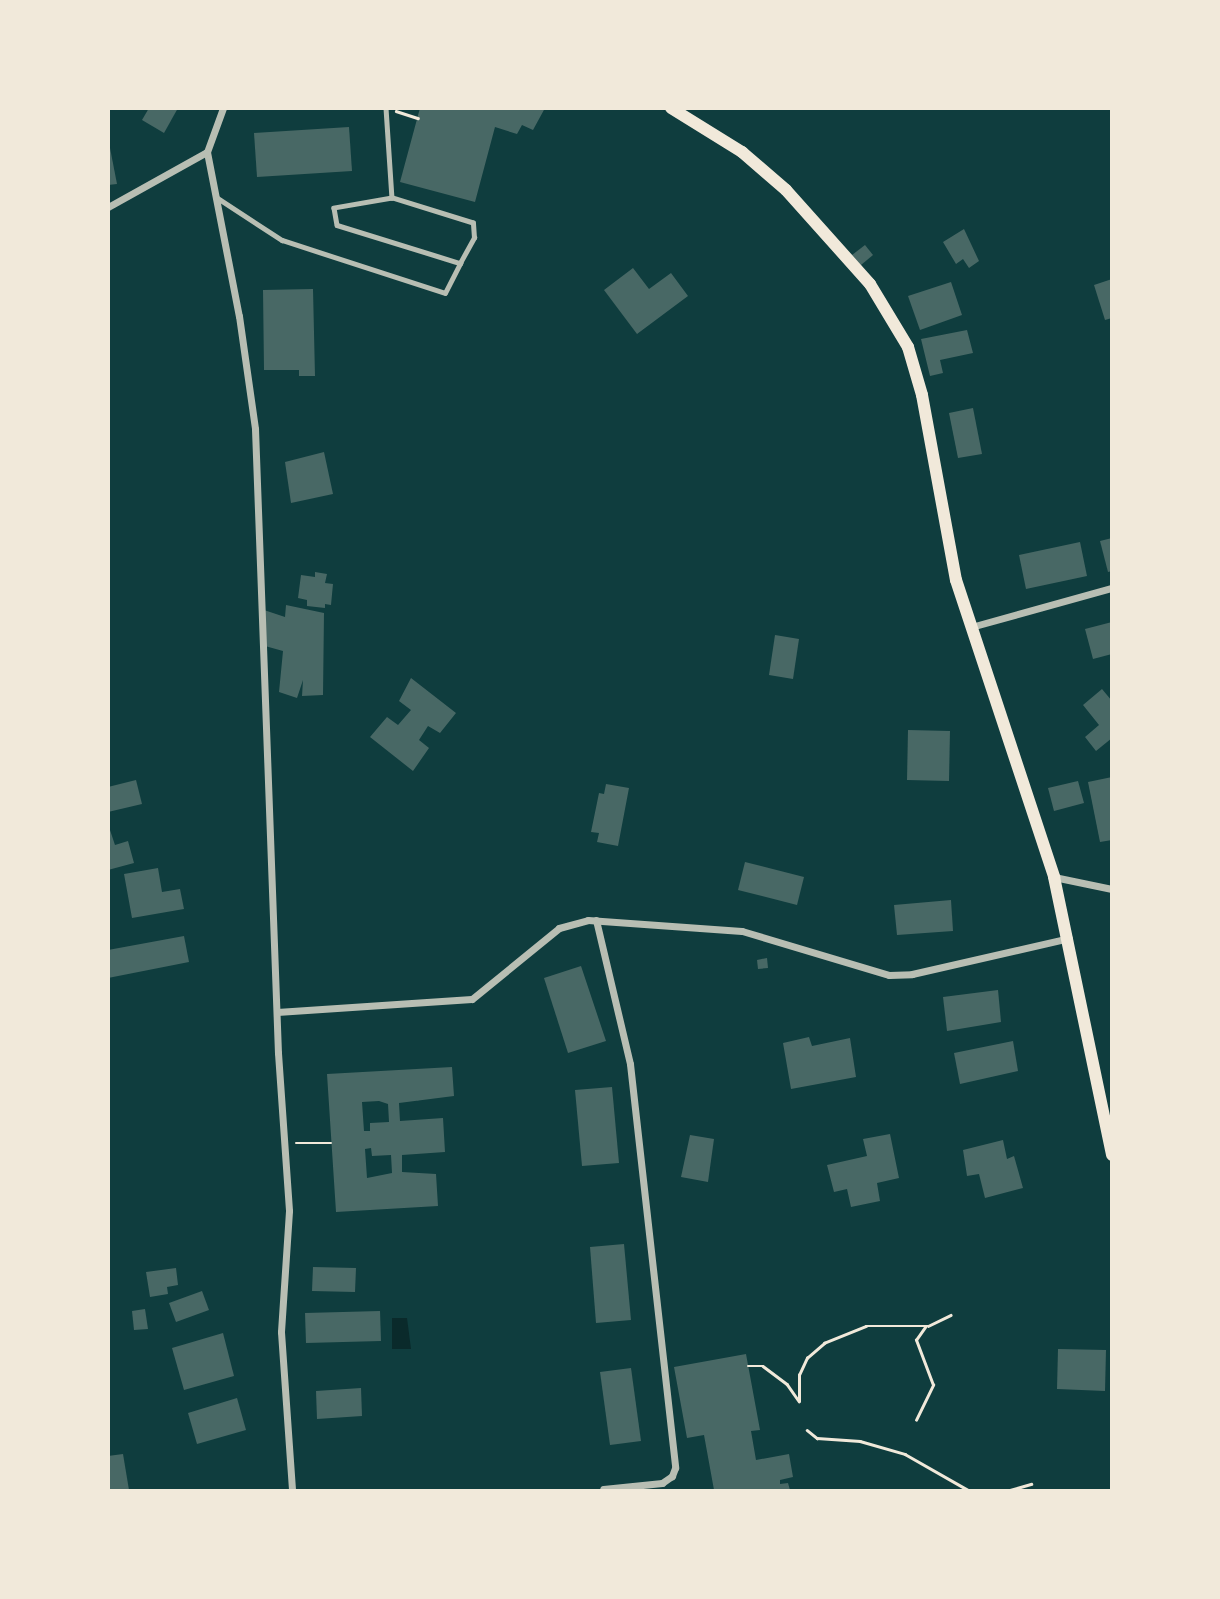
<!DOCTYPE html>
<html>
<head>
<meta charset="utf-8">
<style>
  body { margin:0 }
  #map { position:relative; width:1220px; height:1599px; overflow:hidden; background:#0f3d3e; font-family:"Fira Sans Condensed",sans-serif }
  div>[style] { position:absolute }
  .water>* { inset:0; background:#0a2a2b }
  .building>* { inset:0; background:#486865 }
  .path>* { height:2.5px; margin:-1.25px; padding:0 1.25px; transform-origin:1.25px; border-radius:1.25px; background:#f1e9da }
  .service>* { height:4.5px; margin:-2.25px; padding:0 2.25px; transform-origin:2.25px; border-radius:2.25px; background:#b8beb3 }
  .minor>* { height:7px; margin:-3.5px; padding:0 3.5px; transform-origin:3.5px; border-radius:3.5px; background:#b8beb3 }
  .secondary>* { height:12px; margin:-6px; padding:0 6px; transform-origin:6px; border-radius:6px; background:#f1e9da }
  span { translate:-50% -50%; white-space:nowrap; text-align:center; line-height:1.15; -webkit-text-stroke:7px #f1e9da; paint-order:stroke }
  .frame { position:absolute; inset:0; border:110px solid #f1e9da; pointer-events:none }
</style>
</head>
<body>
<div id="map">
  <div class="water">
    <div style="clip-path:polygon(392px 1318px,407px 1318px,411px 1349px,392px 1349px)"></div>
  </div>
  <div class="building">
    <div style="clip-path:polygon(149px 108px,178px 108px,164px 133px,142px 120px)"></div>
    <div style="clip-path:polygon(420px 108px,545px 108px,533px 130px,522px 125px,517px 134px,495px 127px,475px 202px,400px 182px)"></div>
    <div style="clip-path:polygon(349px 127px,352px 171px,257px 177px,254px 133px)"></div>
    <div style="clip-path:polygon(110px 148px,117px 184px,108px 185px,108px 149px)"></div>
    <div style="clip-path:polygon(964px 229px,979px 261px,969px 268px,963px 259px,956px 264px,943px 242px)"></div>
    <div style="clip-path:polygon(865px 245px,873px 255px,861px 265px,852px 255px)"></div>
    <div style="clip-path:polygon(633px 268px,649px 289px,671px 273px,688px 296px,637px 334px,604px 290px)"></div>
    <div style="clip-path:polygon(1112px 279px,1112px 318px,1105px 320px,1094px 285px)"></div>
    <div style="clip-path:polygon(951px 282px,962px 315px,920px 330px,908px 296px)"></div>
    <div style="clip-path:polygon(313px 289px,315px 376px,299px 376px,299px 370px,264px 370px,263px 290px)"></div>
    <div style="clip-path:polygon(967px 330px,973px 353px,940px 360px,943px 373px,930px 376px,921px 339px)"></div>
    <div style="clip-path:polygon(973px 408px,982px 454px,958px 458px,949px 413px)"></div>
    <div style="clip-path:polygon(324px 452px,333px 494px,291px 503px,285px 462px)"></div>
    <div style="clip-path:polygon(1112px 538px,1112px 571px,1108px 572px,1100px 541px)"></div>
    <div style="clip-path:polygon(1080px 542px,1087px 576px,1026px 589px,1019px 555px)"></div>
    <div style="clip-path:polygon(315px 572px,327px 574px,325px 583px,333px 584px,331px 605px,325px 604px,325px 608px,307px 606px,307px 600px,298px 598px,301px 575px,315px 577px)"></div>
    <div style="clip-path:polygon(286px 605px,324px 613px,323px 695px,302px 696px,303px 680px,297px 698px,279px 692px,283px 651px,265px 646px,264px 610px,285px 617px)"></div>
    <div style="clip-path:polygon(1112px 622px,1112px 654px,1093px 659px,1085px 629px)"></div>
    <div style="clip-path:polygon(775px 635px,799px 639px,793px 679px,769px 675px)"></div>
    <div style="clip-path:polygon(411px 678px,456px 713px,440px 733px,428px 726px,419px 740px,429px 748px,413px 771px,370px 737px,387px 717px,398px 725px,411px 710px,399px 701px)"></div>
    <div style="clip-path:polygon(1102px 689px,1112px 701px,1112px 738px,1096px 751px,1085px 737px,1099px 725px,1083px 705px)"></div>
    <div style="clip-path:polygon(908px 730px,950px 731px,949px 781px,907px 780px)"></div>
    <div style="clip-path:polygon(1112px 777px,1112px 840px,1100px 842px,1088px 782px)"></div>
    <div style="clip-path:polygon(136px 780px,142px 804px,108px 812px,108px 787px)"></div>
    <div style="clip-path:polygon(1078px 781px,1084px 803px,1054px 811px,1048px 788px)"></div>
    <div style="clip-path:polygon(606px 784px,629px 788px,618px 846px,597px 842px,599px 833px,591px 832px,599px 793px,604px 794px)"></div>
    <div style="clip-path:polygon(108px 824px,115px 845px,128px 841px,134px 863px,108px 870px)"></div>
    <div style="clip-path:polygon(745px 862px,804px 877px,797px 905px,738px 890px)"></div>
    <div style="clip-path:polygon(158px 868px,162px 892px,180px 889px,184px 909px,132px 918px,124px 874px)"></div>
    <div style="clip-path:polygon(951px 900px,953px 931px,897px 935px,894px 905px)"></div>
    <div style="clip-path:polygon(184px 936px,189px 962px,108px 978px,108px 950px)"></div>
    <div style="clip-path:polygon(767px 958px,768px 968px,758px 969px,757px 960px)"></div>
    <div style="clip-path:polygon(581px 966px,606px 1041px,568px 1053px,544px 978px)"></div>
    <div style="clip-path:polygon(998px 990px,1001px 1022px,947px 1031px,943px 997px)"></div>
    <div style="clip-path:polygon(809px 1037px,812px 1046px,850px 1038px,856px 1077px,791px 1089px,783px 1043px)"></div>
    <div style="clip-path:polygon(1013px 1041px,1018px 1071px,960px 1084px,954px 1053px)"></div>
    <div style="clip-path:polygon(evenodd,452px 1067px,454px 1096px,399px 1103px,400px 1121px,443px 1118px,445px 1152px,402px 1155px,402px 1172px,436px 1174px,438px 1206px,336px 1212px,327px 1074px,452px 1067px,379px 1101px,388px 1104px,389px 1122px,370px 1123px,370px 1131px,364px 1131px,362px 1102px,379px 1101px,452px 1067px,371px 1148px,372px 1156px,391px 1155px,392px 1173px,367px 1178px,365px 1149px,371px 1148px)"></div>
    <div style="clip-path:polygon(612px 1087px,619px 1163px,582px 1166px,575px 1090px)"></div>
    <div style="clip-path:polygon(890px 1134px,899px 1178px,877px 1183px,880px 1201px,851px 1207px,847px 1189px,834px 1192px,827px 1165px,867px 1156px,863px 1139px)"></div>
    <div style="clip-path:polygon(690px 1135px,714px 1139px,708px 1182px,681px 1177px)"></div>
    <div style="clip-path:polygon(1003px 1140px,1007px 1159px,1014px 1156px,1023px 1188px,985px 1198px,979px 1174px,967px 1176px,963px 1150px)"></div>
    <div style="clip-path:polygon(624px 1244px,631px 1320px,596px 1323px,590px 1247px)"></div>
    <div style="clip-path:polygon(313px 1267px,356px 1268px,355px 1292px,312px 1291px)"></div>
    <div style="clip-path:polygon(176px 1268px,178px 1285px,167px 1287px,168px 1294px,150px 1297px,146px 1272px)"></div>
    <div style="clip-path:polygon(202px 1291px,209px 1310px,176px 1322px,169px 1303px)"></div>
    <div style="clip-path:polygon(145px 1309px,148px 1329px,134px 1330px,132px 1311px)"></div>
    <div style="clip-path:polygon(380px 1311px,381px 1341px,306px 1343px,305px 1313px)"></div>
    <div style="clip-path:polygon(223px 1333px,234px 1376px,184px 1390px,172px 1348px)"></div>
    <div style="clip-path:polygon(1058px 1349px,1106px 1350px,1105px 1391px,1057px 1389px)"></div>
    <div style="clip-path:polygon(746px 1354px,760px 1430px,751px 1431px,756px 1460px,789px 1454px,793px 1477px,780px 1480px,780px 1484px,788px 1483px,790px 1490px,714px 1490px,704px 1435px,687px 1438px,674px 1367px)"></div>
    <div style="clip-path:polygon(631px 1368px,641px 1441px,610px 1445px,600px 1372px)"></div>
    <div style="clip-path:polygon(361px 1388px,362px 1416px,317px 1419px,316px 1391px)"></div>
    <div style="clip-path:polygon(237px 1398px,246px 1430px,197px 1444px,188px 1413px)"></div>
    <div style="clip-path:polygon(123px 1454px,129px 1490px,108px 1490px,108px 1456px)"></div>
  </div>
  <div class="path">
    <div style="left:396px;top:111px;width:23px;rotate:18deg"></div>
    <div style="left:296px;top:1143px;width:35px"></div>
    <div style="left:748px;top:1366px;width:15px"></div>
    <div style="left:763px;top:1366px;width:30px;rotate:37deg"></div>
    <div style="left:787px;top:1384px;width:21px;rotate:55deg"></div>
    <div style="left:799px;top:1401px;width:26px;rotate:-90deg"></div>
    <div style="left:799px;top:1375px;width:19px;rotate:-65deg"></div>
    <div style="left:807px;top:1358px;width:23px;rotate:-41deg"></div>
    <div style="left:824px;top:1343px;width:45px;rotate:-22deg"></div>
    <div style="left:866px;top:1326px;width:62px"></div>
    <div style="left:928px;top:1326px;width:25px;rotate:-26deg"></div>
    <div style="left:916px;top:1420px;width:39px;rotate:-64deg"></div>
    <div style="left:933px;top:1385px;width:48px;rotate:-110.7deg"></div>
    <div style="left:916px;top:1340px;width:16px;rotate:-55deg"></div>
    <div style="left:807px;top:1430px;width:13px;rotate:39deg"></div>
    <div style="left:817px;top:1438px;width:43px;rotate:4deg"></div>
    <div style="left:860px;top:1441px;width:47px;rotate:16.1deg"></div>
    <div style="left:905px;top:1454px;width:73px;rotate:29.7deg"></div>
    <div style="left:1010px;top:1490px;width:22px;rotate:-16deg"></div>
  </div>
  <div class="service">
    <div style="left:386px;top:108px;width:90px;rotate:86.2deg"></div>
    <div style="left:216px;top:197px;width:79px;rotate:33.1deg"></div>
    <div style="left:282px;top:240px;width:171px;rotate:18deg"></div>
    <div style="left:445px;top:293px;width:34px;rotate:-63deg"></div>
    <div style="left:460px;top:263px;width:29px;rotate:-61deg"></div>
    <div style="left:474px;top:238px;width:15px;rotate:-94deg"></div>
    <div style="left:473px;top:223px;width:85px;rotate:-162.8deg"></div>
    <div style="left:392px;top:198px;width:59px;rotate:170.2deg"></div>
    <div style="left:334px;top:208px;width:17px;rotate:80deg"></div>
    <div style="left:337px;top:225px;width:129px;rotate:17.2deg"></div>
  </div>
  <div class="minor">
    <div style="left:223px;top:108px;width:47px;rotate:110deg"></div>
    <div style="left:207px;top:152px;width:167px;rotate:79deg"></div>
    <div style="left:239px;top:316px;width:114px;rotate:81.9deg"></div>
    <div style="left:255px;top:429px;width:624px;rotate:87.89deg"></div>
    <div style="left:278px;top:1053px;width:158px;rotate:86deg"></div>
    <div style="left:289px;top:1211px;width:121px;rotate:93.8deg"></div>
    <div style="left:281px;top:1332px;width:158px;rotate:86deg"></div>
    <div style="left:108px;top:207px;width:113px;rotate:-29.1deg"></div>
    <div style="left:971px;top:627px;width:146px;rotate:-15.5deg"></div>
    <div style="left:1054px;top:877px;width:59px;rotate:11.7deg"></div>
    <div style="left:596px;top:920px;width:148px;rotate:76.7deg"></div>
    <div style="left:630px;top:1064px;width:406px;rotate:83.6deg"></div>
    <div style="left:675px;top:1468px;width:9px;rotate:111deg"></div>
    <div style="left:672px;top:1476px;width:12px;rotate:145deg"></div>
    <div style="left:662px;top:1483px;width:59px;rotate:174.2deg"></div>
    <div style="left:277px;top:1012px;width:195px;rotate:-3.8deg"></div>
    <div style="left:472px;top:999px;width:112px;rotate:-39.2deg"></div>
    <div style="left:559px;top:928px;width:30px;rotate:-15deg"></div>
    <div style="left:588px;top:920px;width:154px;rotate:4.1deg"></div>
    <div style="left:742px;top:931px;width:153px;rotate:16.7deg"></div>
    <div style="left:889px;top:975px;width:23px;rotate:-2deg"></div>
    <div style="left:912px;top:974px;width:161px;rotate:-12.9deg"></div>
  </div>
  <div class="secondary">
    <div style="left:671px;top:108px;width:84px;rotate:31.8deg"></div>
    <div style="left:742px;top:152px;width:58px;rotate:40.8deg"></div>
    <div style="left:786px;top:190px;width:126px;rotate:48.2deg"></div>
    <div style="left:870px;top:284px;width:74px;rotate:58.9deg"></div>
    <div style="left:908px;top:347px;width:50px;rotate:73.7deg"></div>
    <div style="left:922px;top:395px;width:188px;rotate:79.6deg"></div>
    <div style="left:956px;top:580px;width:313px;rotate:71.7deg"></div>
    <div style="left:1054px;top:877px;width:284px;rotate:78.2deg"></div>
  </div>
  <div class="frame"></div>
</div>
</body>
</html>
